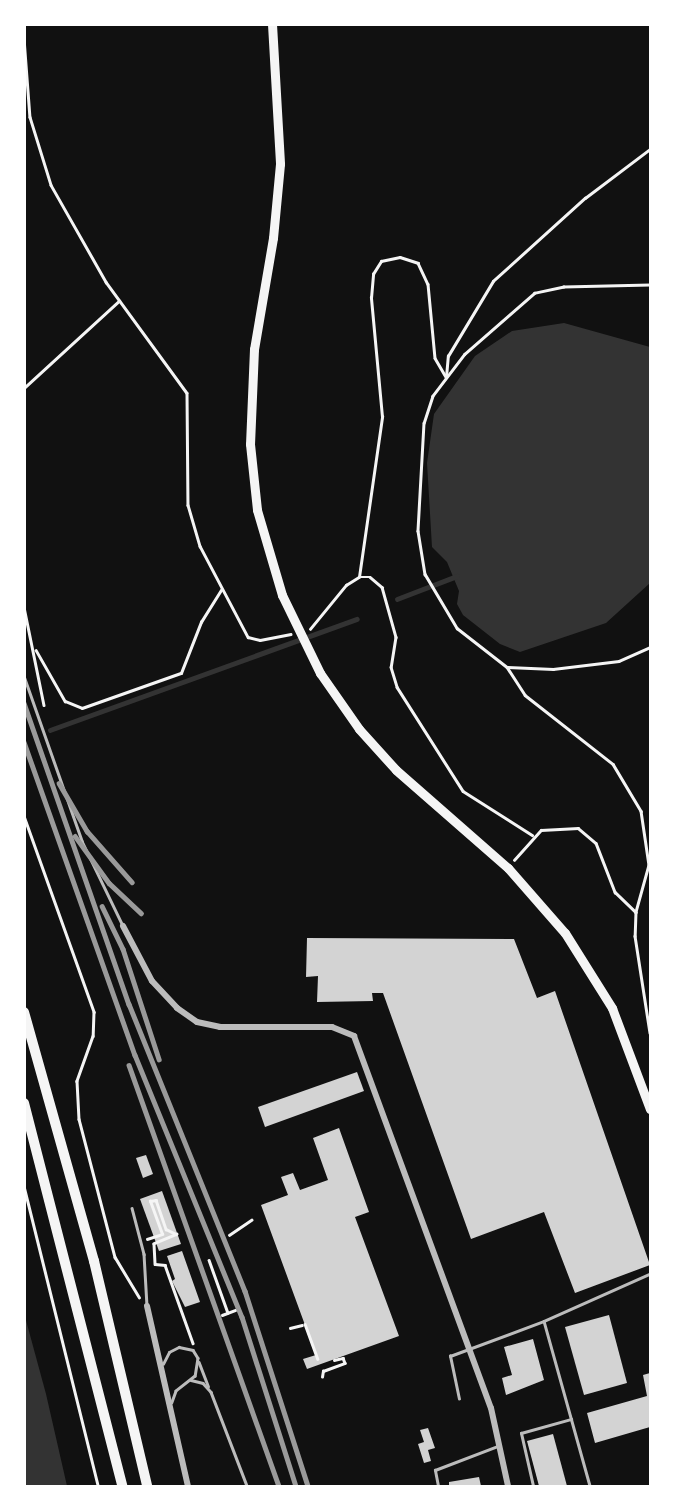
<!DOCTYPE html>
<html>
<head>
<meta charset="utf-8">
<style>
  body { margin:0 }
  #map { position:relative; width:675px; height:1511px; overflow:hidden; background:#111; font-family:"Varela Round",sans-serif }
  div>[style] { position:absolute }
  .water>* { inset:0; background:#333 }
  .stream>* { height:4.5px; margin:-2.25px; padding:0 2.25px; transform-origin:2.25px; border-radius:2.25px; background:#333 }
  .building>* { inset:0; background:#d3d3d3 }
  .path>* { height:2.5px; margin:-1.25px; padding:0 1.25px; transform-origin:1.25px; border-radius:1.25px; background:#f5f5f5 }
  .service>* { height:2.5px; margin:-1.25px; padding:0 1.25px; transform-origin:1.25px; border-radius:1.25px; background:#bcbcbc }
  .minor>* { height:6px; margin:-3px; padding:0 3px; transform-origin:3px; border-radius:3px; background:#bcbcbc }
  .primary>* { height:9px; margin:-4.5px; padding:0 4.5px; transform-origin:4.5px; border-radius:4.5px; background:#f5f5f5 }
  .motorway>* { height:10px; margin:-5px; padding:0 5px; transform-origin:5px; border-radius:5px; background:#f5f5f5 }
  .rail>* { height:4.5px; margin:-2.25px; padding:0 2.25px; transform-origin:2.25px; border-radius:2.25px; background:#9a9a9a }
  span { translate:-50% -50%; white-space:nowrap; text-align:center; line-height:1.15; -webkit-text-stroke:7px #fff; paint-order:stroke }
  .frame { position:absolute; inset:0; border:26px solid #fff; pointer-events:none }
</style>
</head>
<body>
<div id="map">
  <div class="water">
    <div style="clip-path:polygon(564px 323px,650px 347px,650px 583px,606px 623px,520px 652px,500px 644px,463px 615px,457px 604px,459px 591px,447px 562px,432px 547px,427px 463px,434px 414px,475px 356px,512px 331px)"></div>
    <div style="clip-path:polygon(24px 1313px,46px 1394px,67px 1486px,25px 1486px)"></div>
  </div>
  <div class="stream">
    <div style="left:397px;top:599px;width:64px;rotate:-21deg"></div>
    <div style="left:50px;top:730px;width:326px;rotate:-19.9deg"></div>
  </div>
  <div class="building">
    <div style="clip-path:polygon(307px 938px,514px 939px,537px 998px,555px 991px,650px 1265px,575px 1293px,544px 1212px,471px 1239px,383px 993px,372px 993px,373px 1001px,317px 1002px,318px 976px,306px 977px)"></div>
    <div style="clip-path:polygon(357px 1072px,364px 1091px,265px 1127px,258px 1107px)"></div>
    <div style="clip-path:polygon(339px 1128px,369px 1212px,355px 1217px,399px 1336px,307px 1369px,303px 1359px,316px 1355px,261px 1205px,288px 1195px,281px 1177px,293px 1173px,300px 1190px,328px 1180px,313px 1138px)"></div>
    <div style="clip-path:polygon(146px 1155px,153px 1174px,143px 1178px,136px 1158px)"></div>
    <div style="clip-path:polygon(162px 1191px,181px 1244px,159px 1251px,140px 1199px)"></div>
    <div style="clip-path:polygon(182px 1251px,200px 1302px,185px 1307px,172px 1281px,175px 1279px,167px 1256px)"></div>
    <div style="clip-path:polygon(609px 1315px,627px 1383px,584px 1395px,565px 1327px)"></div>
    <div style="clip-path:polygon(533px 1339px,544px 1380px,506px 1395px,502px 1378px,512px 1375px,504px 1347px)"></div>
    <div style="clip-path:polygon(650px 1373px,650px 1427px,595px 1443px,587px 1413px,647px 1396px,643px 1375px)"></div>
    <div style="clip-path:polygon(428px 1428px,435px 1448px,428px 1450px,431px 1461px,424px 1463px,418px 1444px,424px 1442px,420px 1430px)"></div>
    <div style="clip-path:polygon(553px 1434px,567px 1486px,539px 1486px,527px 1441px)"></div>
    <div style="clip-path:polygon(479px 1477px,481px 1486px,449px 1486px,449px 1482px)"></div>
  </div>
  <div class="path">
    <div style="left:24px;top:38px;width:79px;rotate:85.7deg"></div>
    <div style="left:30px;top:117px;width:71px;rotate:72.8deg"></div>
    <div style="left:51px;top:185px;width:112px;rotate:60.4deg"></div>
    <div style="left:106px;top:282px;width:137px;rotate:53.9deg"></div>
    <div style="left:187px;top:393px;width:112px;rotate:89.5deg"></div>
    <div style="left:188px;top:505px;width:43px;rotate:73.7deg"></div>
    <div style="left:200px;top:546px;width:103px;rotate:62.2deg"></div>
    <div style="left:248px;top:637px;width:12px;rotate:14deg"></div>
    <div style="left:260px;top:640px;width:31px;rotate:-11deg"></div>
    <div style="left:650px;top:285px;width:86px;rotate:178.7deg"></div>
    <div style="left:564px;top:287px;width:30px;rotate:168deg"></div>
    <div style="left:535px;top:293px;width:93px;rotate:138.9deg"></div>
    <div style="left:465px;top:354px;width:53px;rotate:127.3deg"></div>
    <div style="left:433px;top:396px;width:28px;rotate:108deg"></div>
    <div style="left:424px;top:423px;width:108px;rotate:93.2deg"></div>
    <div style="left:418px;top:531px;width:44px;rotate:80.8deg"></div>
    <div style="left:425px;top:574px;width:63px;rotate:59.3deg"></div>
    <div style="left:457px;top:628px;width:63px;rotate:38deg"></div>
    <div style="left:507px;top:667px;width:33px;rotate:57deg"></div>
    <div style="left:525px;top:695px;width:112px;rotate:38.1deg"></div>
    <div style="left:613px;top:764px;width:55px;rotate:59.2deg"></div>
    <div style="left:641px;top:811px;width:55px;rotate:81.6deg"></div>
    <div style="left:649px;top:865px;width:49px;rotate:105.5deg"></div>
    <div style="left:636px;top:912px;width:24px;rotate:92deg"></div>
    <div style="left:635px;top:936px;width:98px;rotate:81.2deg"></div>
    <div style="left:446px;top:377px;width:21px;rotate:-85deg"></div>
    <div style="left:448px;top:356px;width:87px;rotate:-59deg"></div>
    <div style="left:493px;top:281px;width:124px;rotate:-42.1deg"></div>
    <div style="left:585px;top:198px;width:81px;rotate:-37deg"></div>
    <div style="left:24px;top:388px;width:129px;rotate:-42.5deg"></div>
    <div style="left:359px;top:577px;width:162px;rotate:-81.8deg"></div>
    <div style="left:382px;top:417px;width:120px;rotate:-95.3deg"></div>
    <div style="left:371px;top:298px;width:24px;rotate:-85deg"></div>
    <div style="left:373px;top:274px;width:15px;rotate:-58deg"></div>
    <div style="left:381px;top:261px;width:19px;rotate:-12deg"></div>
    <div style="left:400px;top:257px;width:19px;rotate:18deg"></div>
    <div style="left:418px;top:263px;width:23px;rotate:65deg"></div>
    <div style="left:428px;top:284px;width:74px;rotate:84.6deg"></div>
    <div style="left:435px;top:358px;width:22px;rotate:60deg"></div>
    <div style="left:24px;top:607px;width:100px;rotate:78.5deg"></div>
    <div style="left:310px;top:629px;width:57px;rotate:-50.7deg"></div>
    <div style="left:346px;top:585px;width:15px;rotate:-32deg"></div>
    <div style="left:359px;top:577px;width:11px"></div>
    <div style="left:370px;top:577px;width:16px;rotate:40deg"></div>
    <div style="left:382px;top:587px;width:52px;rotate:74.4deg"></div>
    <div style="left:396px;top:637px;width:30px;rotate:99deg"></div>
    <div style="left:391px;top:667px;width:21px;rotate:73deg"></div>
    <div style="left:397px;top:687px;width:123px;rotate:57.6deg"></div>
    <div style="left:463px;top:791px;width:82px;rotate:32.5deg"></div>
    <div style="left:36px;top:650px;width:59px;rotate:60.4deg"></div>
    <div style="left:65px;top:701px;width:18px;rotate:22deg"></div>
    <div style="left:82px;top:708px;width:105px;rotate:-19.5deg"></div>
    <div style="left:181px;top:673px;width:55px;rotate:-68.6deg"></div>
    <div style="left:201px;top:622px;width:38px;rotate:-58deg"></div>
    <div style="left:507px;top:667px;width:46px;rotate:2.5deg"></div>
    <div style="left:553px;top:669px;width:66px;rotate:-6.9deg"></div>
    <div style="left:619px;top:661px;width:34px;rotate:-24deg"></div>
    <div style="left:24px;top:816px;width:208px;rotate:70.3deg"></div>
    <div style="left:94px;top:1012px;width:24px;rotate:92deg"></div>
    <div style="left:93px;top:1036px;width:48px;rotate:109.6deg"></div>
    <div style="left:77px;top:1081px;width:38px;rotate:87deg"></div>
    <div style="left:79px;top:1119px;width:143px;rotate:75.4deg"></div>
    <div style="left:115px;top:1257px;width:47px;rotate:59deg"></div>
    <div style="left:514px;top:860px;width:40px;rotate:-48deg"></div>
    <div style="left:541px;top:830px;width:37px;rotate:-3deg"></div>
    <div style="left:578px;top:828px;width:23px;rotate:40deg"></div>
    <div style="left:596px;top:843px;width:53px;rotate:68.8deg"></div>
    <div style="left:615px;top:892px;width:29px;rotate:44deg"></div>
    <div style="left:24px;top:1186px;width:309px;rotate:76.1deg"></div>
    <div style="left:177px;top:1234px;width:25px;rotate:157deg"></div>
    <div style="left:154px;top:1244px;width:20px;rotate:87deg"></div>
    <div style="left:155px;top:1264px;width:10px;rotate:6deg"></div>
    <div style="left:165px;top:1265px;width:83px;rotate:70.3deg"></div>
    <div style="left:229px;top:1235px;width:27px;rotate:-34deg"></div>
    <div style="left:147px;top:1239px;width:16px;rotate:-18deg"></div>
    <div style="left:162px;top:1234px;width:35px;rotate:-110deg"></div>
    <div style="left:150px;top:1201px;width:6px;rotate:-9deg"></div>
    <div style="left:156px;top:1200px;width:31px;rotate:71deg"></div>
    <div style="left:166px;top:1229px;width:11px;rotate:27deg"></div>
    <div style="left:209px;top:1260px;width:56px;rotate:70.3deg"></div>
    <div style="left:222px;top:1315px;width:14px;rotate:-21deg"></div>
    <div style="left:305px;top:1324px;width:37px;rotate:70deg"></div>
    <div style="left:290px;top:1328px;width:12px;rotate:-14deg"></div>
    <div style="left:334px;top:1360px;width:9px;rotate:-13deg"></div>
    <div style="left:343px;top:1358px;width:5px;rotate:68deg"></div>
    <div style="left:322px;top:1377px;width:6px;rotate:-81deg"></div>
    <div style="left:323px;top:1371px;width:23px;rotate:-20deg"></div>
  </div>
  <div class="service">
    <div style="left:24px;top:676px;width:175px;rotate:70.6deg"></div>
    <div style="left:82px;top:841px;width:94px;rotate:64.2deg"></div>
    <div style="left:132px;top:1208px;width:48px;rotate:75.4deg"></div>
    <div style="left:144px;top:1254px;width:52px;rotate:86.7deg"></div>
    <div style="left:544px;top:1321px;width:115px;rotate:-24.1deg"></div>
    <div style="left:199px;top:1362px;width:26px;rotate:69deg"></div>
    <div style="left:163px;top:1364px;width:13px;rotate:-63deg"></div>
    <div style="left:169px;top:1352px;width:11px;rotate:-27deg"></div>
    <div style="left:179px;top:1347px;width:14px;rotate:12deg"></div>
    <div style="left:193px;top:1350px;width:9px;rotate:58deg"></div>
    <div style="left:198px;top:1358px;width:18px;rotate:99deg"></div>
    <div style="left:195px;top:1376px;width:24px;rotate:142deg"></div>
    <div style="left:176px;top:1391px;width:12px;rotate:110deg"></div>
    <div style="left:191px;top:1380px;width:12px;rotate:14deg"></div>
    <div style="left:203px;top:1383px;width:12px;rotate:48deg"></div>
    <div style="left:211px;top:1392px;width:101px;rotate:69deg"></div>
    <div style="left:459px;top:1399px;width:44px;rotate:-101.8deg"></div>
    <div style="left:450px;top:1356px;width:100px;rotate:-20.4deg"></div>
    <div style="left:544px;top:1321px;width:171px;rotate:74.4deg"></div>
    <div style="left:438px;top:1486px;width:16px;rotate:-101deg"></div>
    <div style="left:435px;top:1470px;width:67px;rotate:-20.9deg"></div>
    <div style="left:533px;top:1486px;width:54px;rotate:-102.8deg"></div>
    <div style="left:521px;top:1433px;width:52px;rotate:-15.6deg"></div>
  </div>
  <div class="minor">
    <div style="left:123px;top:926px;width:62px;rotate:62.2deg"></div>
    <div style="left:152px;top:981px;width:37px;rotate:47deg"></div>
    <div style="left:177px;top:1008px;width:24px;rotate:35deg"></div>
    <div style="left:197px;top:1022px;width:24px;rotate:12deg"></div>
    <div style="left:220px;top:1027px;width:112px"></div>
    <div style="left:332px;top:1027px;width:24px;rotate:22deg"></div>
    <div style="left:354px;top:1036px;width:396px;rotate:69.8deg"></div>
    <div style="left:491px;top:1408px;width:80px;rotate:77.7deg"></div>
    <div style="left:147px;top:1306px;width:185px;rotate:77.2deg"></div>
  </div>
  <div class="primary">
    <div style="left:272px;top:24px;width:140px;rotate:86.7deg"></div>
    <div style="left:280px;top:164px;width:74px;rotate:95.4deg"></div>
    <div style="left:273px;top:238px;width:113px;rotate:99.7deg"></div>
    <div style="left:254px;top:349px;width:95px;rotate:92.4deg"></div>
    <div style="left:250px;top:444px;width:66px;rotate:83.9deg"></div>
    <div style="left:257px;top:510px;width:89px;rotate:73.6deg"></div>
    <div style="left:282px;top:595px;width:87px;rotate:64deg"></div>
    <div style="left:320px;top:673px;width:68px;rotate:55.1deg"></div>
    <div style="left:359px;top:729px;width:55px;rotate:47.9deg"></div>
    <div style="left:396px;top:770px;width:149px;rotate:41.2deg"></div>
    <div style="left:508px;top:868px;width:86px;rotate:48.8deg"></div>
    <div style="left:565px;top:933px;width:89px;rotate:57.9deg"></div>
    <div style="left:612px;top:1008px;width:108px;rotate:69.4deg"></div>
  </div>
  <div class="motorway">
    <div style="left:24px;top:1012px;width:259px;rotate:74.3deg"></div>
    <div style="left:94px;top:1261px;width:231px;rotate:76.7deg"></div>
    <div style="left:24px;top:1103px;width:395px;rotate:75.6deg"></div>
  </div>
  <div class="rail">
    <div style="left:24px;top:703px;width:319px;rotate:70.8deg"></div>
    <div style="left:129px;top:1004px;width:310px;rotate:68deg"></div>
    <div style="left:245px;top:1291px;width:205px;rotate:72.1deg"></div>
    <div style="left:24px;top:742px;width:332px;rotate:70.5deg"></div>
    <div style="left:135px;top:1055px;width:283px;rotate:67.8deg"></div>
    <div style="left:242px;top:1317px;width:177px;rotate:72.3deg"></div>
    <div style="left:59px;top:783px;width:56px;rotate:59.7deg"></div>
    <div style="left:87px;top:831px;width:68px;rotate:48.6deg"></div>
    <div style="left:75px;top:836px;width:58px;rotate:54.1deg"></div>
    <div style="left:109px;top:883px;width:44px;rotate:43.2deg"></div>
    <div style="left:102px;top:906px;width:48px;rotate:64deg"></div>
    <div style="left:123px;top:949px;width:116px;rotate:71.9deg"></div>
    <div style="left:129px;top:1065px;width:447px;rotate:70.4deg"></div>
  </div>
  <div class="frame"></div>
</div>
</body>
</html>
